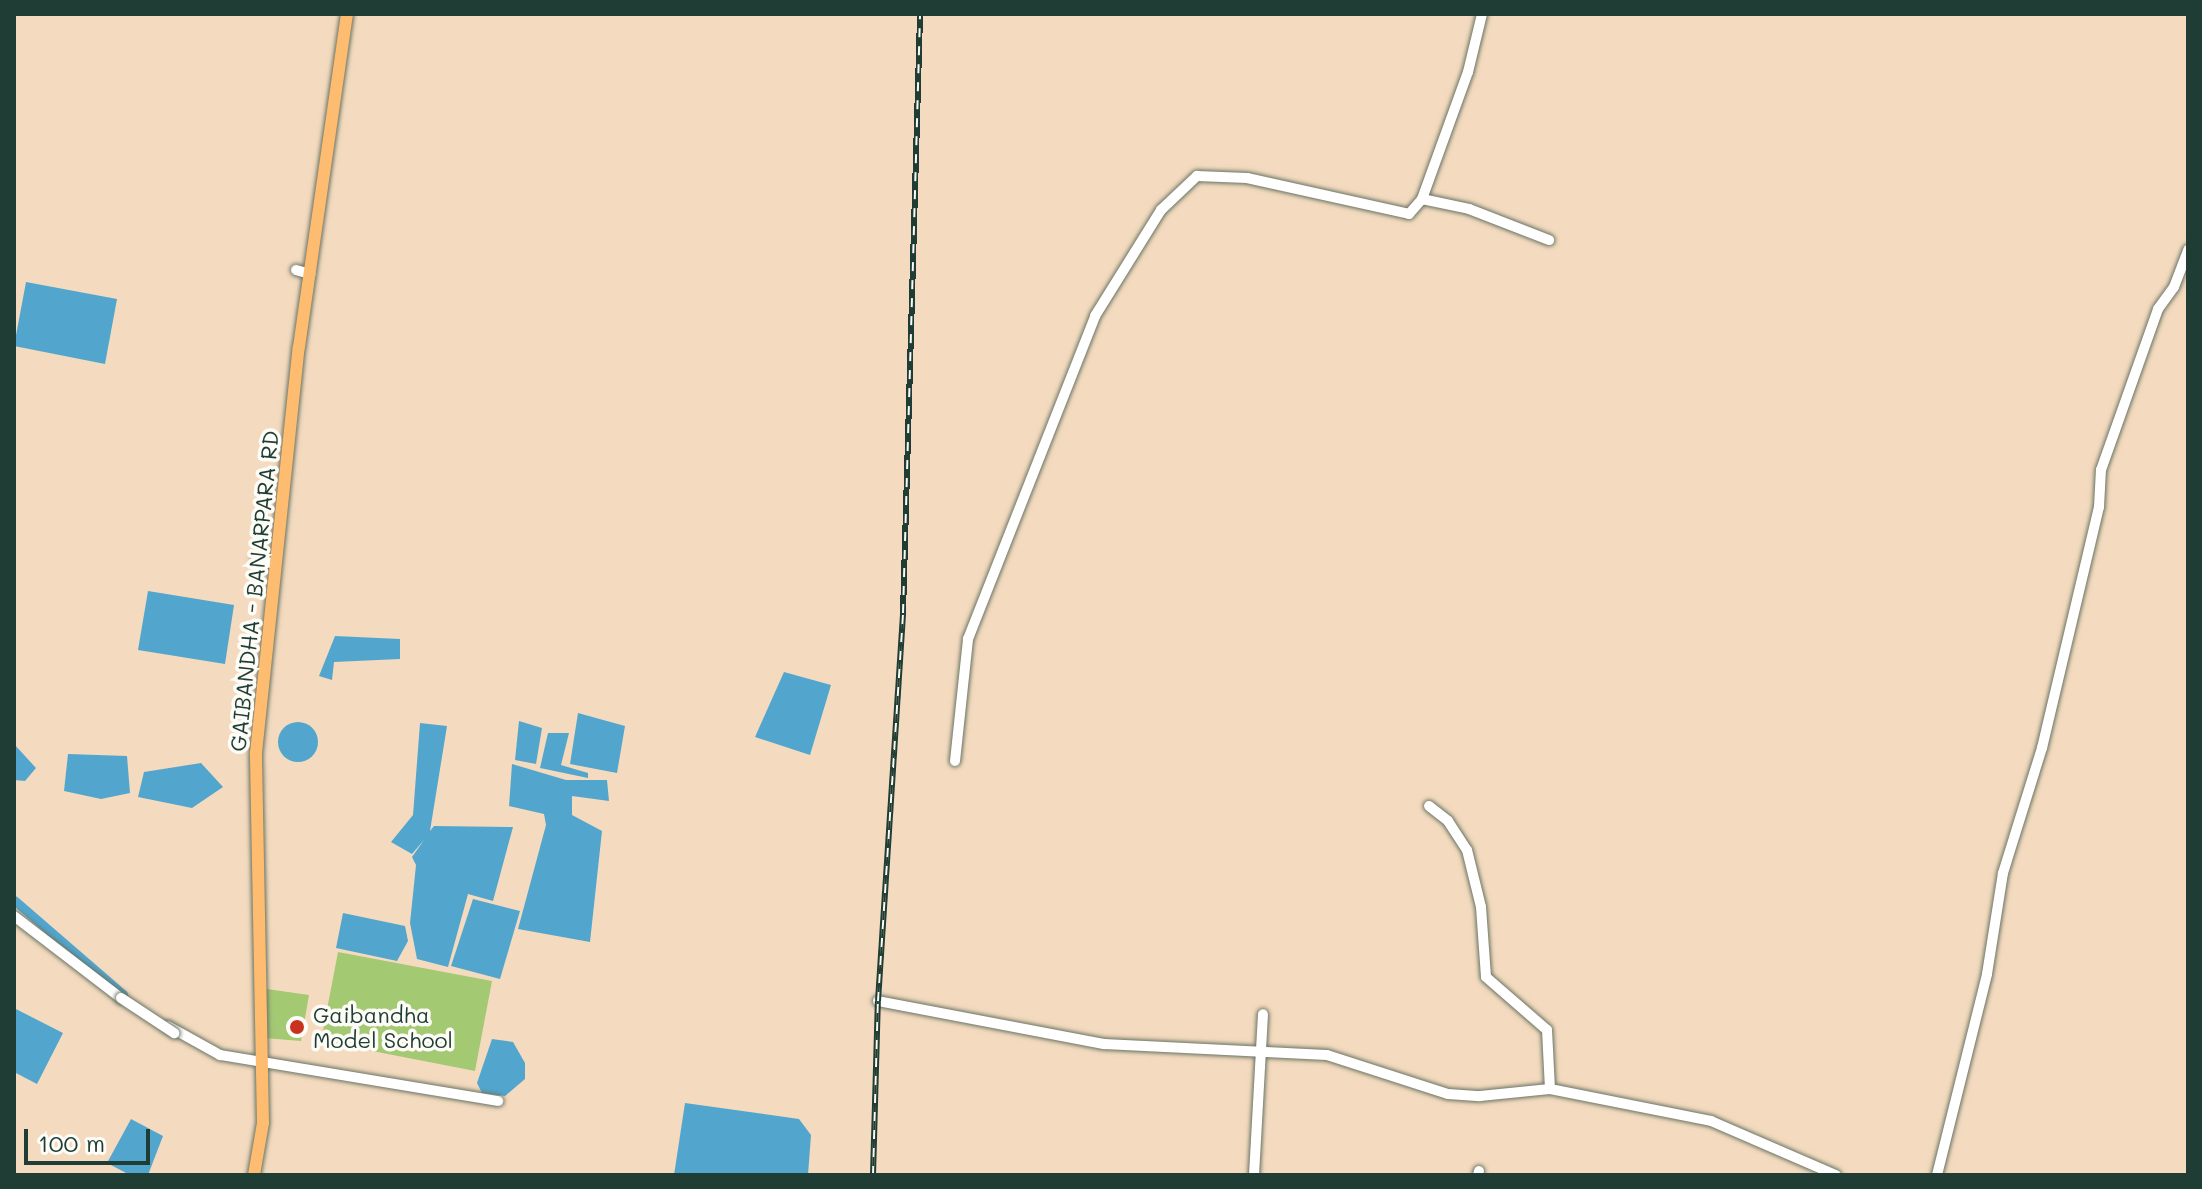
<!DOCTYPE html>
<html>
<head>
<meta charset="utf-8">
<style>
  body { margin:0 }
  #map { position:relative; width:2202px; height:1189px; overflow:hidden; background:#f4dbbf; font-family:Mali,sans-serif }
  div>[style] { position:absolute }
  .green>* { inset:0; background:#a4c973 }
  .water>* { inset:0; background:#52a6ce }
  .round { border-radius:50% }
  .canal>* { height:9px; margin:-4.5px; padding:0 4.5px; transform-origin:4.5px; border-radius:4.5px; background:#52a6ce }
  .roads { filter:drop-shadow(0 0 2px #6a7465) drop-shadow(0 0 2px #6a7465) }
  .minor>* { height:10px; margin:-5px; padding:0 5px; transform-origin:5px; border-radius:5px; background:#fff }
  .major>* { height:12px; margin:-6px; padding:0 6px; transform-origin:6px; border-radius:6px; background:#fdbc70 }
  .rail>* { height:6px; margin-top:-3px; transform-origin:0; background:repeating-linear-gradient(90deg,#fdfcf7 0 9px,#1f3d34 0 18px); box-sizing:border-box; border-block:2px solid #1f3d34 }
  .bridges { filter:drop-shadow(0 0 2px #6a7465) drop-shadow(0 0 2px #6a7465) }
  .minor-bridge>* { height:10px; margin:-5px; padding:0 5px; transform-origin:5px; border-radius:5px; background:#fff }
  .dots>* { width:22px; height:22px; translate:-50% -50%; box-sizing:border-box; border:4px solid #fdfcf7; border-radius:50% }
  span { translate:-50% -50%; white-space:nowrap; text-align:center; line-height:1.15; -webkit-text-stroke:7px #fdfcf7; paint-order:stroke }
  .street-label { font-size:22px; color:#1f3d34 }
  .poi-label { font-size:22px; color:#1f3d34 }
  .left { translate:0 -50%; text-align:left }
  .frame { position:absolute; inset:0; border:16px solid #1f3d34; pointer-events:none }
  .scale { position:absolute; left:24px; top:1129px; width:126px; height:36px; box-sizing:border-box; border:4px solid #1f3d34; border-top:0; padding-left:10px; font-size:24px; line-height:28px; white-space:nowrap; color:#1f3d34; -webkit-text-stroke:6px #fdfcf7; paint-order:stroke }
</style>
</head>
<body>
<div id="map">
  <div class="green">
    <div style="clip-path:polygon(338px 952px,492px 981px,475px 1071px,321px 1041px)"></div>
    <div style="clip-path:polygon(267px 989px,309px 995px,301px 1041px,264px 1038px)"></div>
  </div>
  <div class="water">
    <div style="clip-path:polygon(26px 282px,117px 299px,105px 364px,14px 346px)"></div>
    <div style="clip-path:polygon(148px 591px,234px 605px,225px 664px,138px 650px)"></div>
    <div style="clip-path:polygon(335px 636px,400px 639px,400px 659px,334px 662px,332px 680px,319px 676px)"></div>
    <div style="clip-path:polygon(784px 672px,831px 685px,810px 755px,755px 737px)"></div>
    <div style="clip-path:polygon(578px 713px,625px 726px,617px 773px,570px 764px)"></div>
    <div style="clip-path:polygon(519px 721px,542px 728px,536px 764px,515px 760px)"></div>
    <div class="round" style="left:278px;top:722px;width:40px;height:40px"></div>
    <div style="clip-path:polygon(420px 723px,447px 726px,430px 831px,434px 826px,513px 827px,493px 901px,468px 894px,448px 967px,417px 959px,410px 923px,416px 865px,412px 857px,424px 840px,412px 854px,391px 842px,413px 815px)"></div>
    <div style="clip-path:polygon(548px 733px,569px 733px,561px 765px,588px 773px,588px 778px,540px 768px)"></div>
    <div style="clip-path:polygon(14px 744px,36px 768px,25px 781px,14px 780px)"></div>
    <div style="clip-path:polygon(68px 754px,127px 756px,130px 793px,101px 799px,64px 791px)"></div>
    <div style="clip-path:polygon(201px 763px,223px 787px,192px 808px,138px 797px,144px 772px)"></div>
    <div style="clip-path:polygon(512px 764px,566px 780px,607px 780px,609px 801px,572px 796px,572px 815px,602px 831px,590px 942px,518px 929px,546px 825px,544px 814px,509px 806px)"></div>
    <div style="clip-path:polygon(473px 899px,520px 911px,500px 979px,451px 966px)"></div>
    <div style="clip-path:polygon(343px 913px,405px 926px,408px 941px,397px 961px,336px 948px)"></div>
    <div style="clip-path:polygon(14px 1008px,63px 1033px,37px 1084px,14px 1072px)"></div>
    <div style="clip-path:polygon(492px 1039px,513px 1042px,525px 1063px,525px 1079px,505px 1096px,482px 1093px,477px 1083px)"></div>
    <div style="clip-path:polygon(685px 1103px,799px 1119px,811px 1135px,808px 1175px,674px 1175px)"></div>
    <div style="clip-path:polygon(131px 1119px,163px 1136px,148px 1175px,130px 1175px,107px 1163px)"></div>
  </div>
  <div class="canal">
    <div style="left:14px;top:900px;width:144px;rotate:40.8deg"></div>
  </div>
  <div class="roads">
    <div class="minor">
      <div style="left:1422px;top:199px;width:48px;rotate:12deg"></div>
      <div style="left:1469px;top:209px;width:86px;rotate:21.2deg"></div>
      <div style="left:296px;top:270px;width:15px;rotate:16deg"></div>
      <div style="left:257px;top:559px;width:18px;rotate:16deg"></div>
      <div style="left:955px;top:761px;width:123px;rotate:-83.9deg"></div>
      <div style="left:968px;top:639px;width:347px;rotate:-68.5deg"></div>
      <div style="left:1095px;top:316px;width:125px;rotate:-58.1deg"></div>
      <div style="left:1161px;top:210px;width:50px;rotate:-43.4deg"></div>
      <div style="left:1197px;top:176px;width:50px;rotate:2.3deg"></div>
      <div style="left:1247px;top:178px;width:166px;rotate:12.5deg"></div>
      <div style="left:1409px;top:214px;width:20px;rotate:-49deg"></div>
      <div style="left:1422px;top:199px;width:135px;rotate:-70.1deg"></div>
      <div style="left:1468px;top:72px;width:60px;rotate:-76.4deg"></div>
      <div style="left:1429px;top:806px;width:24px;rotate:38deg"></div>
      <div style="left:1448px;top:821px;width:35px;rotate:57deg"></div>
      <div style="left:1467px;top:850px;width:59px;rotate:76.2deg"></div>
      <div style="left:1481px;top:907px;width:70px;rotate:85.9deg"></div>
      <div style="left:1486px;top:977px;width:81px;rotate:41deg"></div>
      <div style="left:1547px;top:1030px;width:59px;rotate:87.1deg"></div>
      <div style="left:14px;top:916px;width:135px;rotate:37.5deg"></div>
      <div style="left:878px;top:1001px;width:230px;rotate:10.8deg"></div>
      <div style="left:1104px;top:1044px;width:223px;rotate:2.8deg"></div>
      <div style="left:1327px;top:1055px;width:127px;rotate:17.9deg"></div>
      <div style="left:1448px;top:1094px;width:32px;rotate:4deg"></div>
      <div style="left:1480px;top:1096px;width:70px;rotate:-5.7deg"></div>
      <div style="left:1550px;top:1089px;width:164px;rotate:11.2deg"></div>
      <div style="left:1711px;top:1121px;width:136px;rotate:23.4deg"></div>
      <div style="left:168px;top:1026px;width:60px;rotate:29.1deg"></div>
      <div style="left:220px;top:1055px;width:282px;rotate:9.4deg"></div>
      <div style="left:1254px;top:1175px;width:161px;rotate:-86.8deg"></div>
      <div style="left:1478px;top:1175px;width:4px;rotate:-76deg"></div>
      <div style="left:1937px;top:1175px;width:207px;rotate:-76deg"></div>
      <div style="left:1987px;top:974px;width:102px;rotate:-81deg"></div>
      <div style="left:2003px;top:873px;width:131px;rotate:-72.7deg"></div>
      <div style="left:2042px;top:748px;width:248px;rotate:-76.7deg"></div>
      <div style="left:2099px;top:507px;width:37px;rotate:-87deg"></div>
      <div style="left:2101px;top:470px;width:171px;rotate:-70.5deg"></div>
      <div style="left:2158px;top:309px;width:27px;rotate:-54deg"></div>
      <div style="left:2174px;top:287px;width:40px;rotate:-69deg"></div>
    </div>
    <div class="major">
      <div style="left:254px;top:1175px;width:53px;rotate:-80.2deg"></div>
      <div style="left:263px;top:1123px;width:370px;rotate:-91.1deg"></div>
      <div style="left:256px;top:753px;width:408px;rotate:-84deg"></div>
      <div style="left:299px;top:347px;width:336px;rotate:-81.8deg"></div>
    </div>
  </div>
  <div class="rail">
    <div style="left:873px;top:1175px;width:174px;rotate:-88.4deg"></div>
    <div style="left:878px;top:1001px;width:389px;rotate:-86.3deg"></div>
    <div style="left:903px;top:613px;width:599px;rotate:-88.37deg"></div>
  </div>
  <div class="bridges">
    <div class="minor-bridge">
      <div style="left:121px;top:998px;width:64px;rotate:33.4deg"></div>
    </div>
  </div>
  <div class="dots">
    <div style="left:297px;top:1027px;background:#c8321e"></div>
  </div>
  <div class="street-label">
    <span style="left:254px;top:591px;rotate:-84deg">GAIBANDHA - BANARPARA RD</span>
  </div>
  <div class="poi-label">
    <span class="left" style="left:313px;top:1027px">Gaibandha<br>Model School</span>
  </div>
  <div class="frame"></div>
  <div class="scale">100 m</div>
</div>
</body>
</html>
